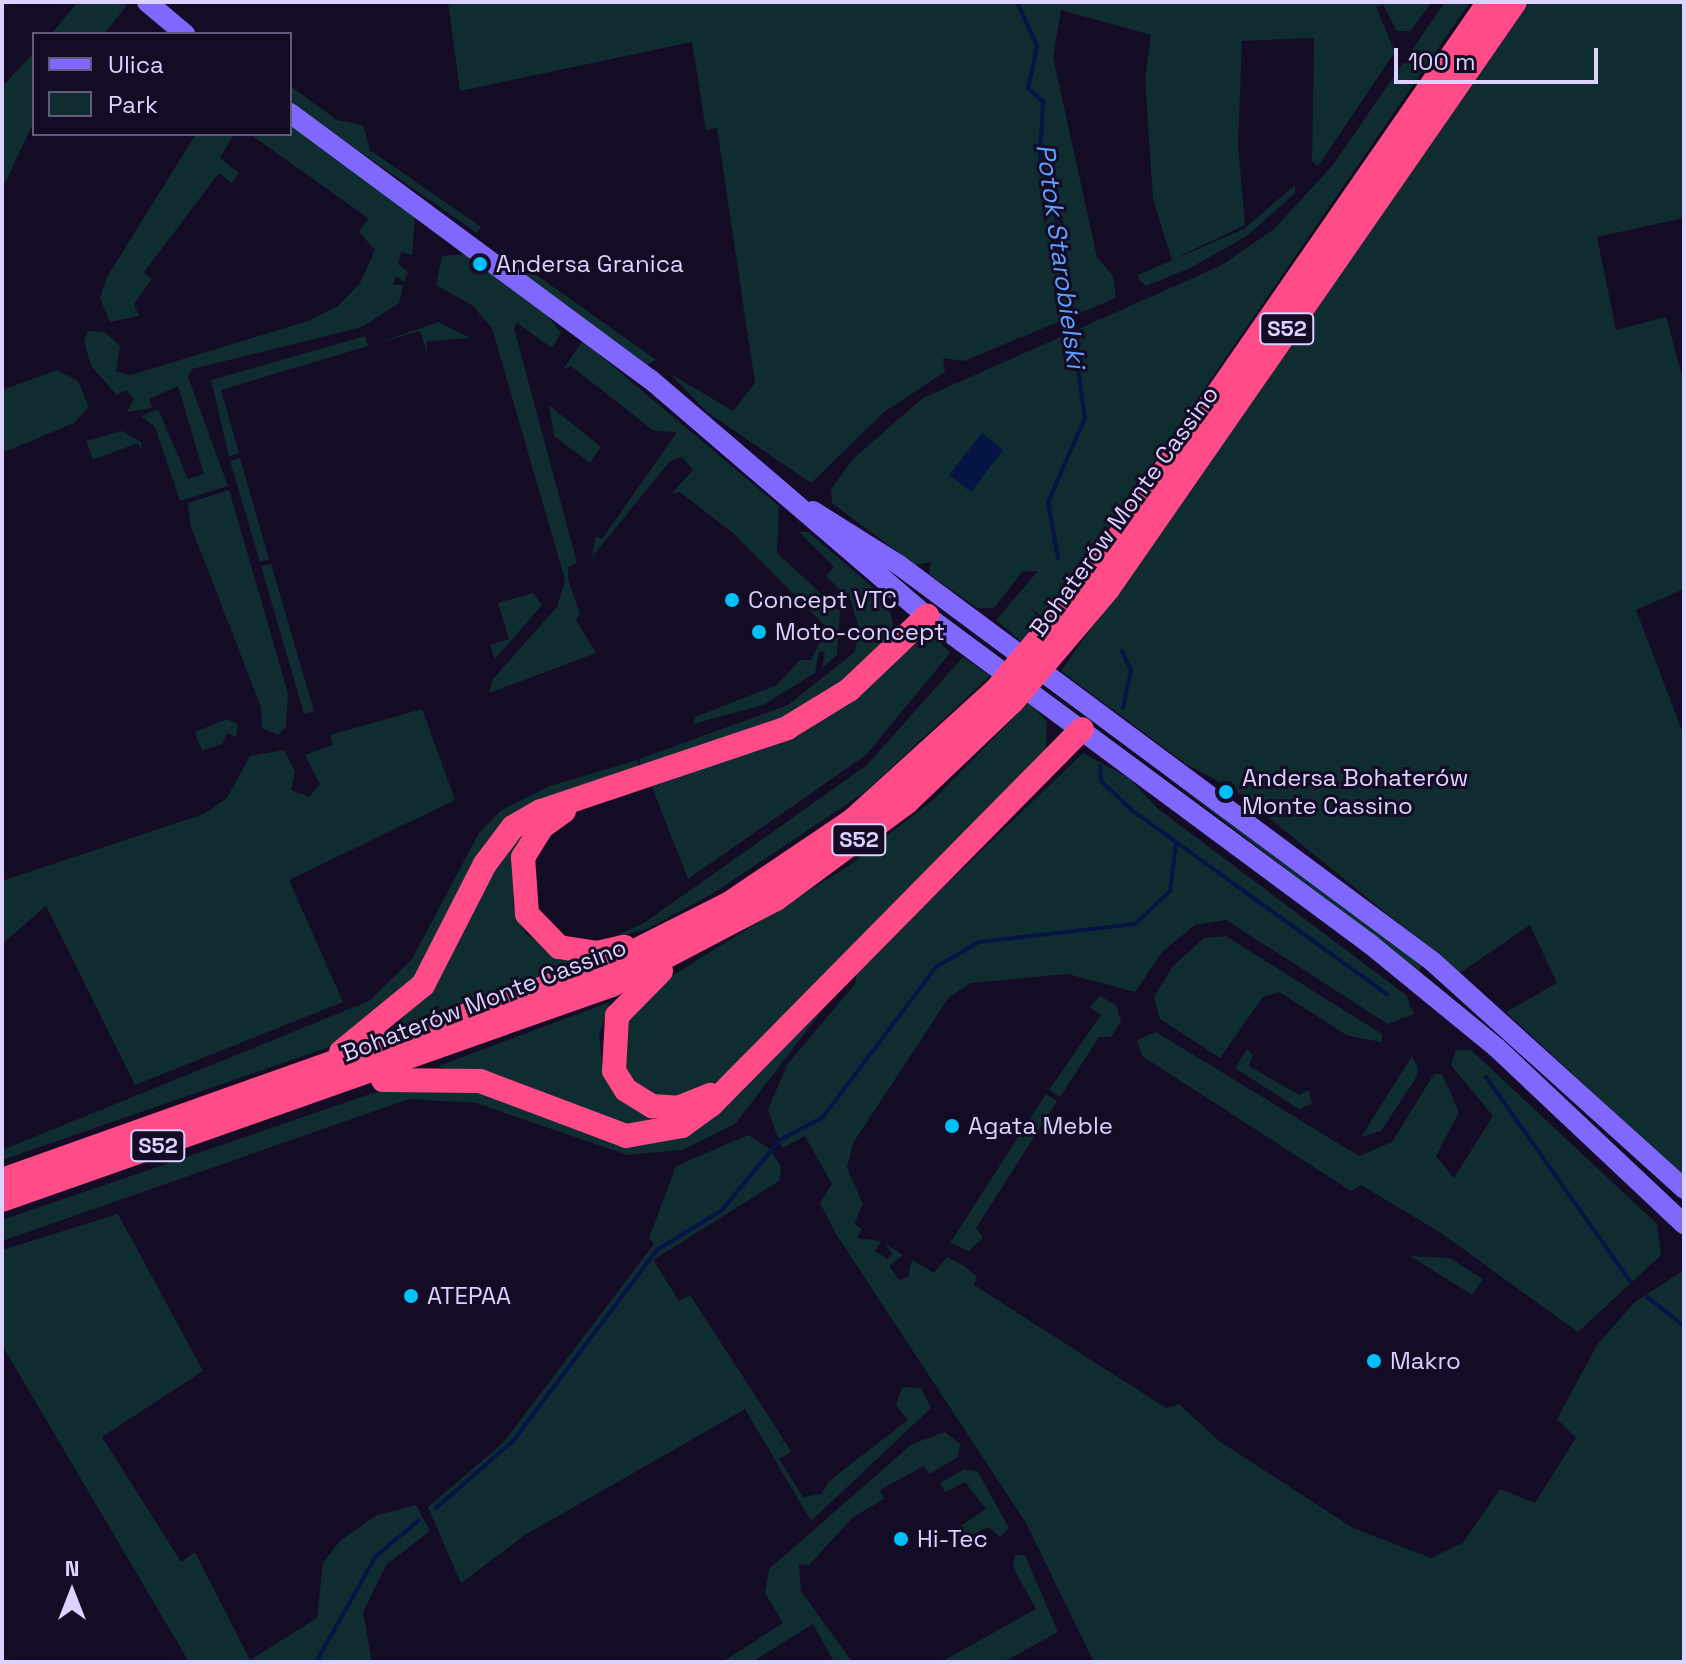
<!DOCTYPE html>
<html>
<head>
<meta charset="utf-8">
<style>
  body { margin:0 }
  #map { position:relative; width:1686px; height:1664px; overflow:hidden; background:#140c25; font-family:"Space Grotesk",sans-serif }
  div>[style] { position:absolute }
  .green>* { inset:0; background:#0f2c30 }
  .water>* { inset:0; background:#051445 }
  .stream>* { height:4px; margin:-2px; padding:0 2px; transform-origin:2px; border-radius:2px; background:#051445 }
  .secondary>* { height:20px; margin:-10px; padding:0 10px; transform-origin:10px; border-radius:10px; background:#8068ff }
  .highway>* { height:24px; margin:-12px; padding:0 12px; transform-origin:12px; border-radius:12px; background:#ff4c89 }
  .dots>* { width:22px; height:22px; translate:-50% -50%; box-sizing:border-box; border:4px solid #140c25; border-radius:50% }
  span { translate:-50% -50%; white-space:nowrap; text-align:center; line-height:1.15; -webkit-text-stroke:6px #140c25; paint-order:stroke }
  .shield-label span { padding:2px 6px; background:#140c25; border:2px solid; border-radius:6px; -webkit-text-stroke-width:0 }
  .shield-label { font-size:22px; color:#dcd1ff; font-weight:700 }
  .poi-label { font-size:24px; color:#dcd1ff }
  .left { translate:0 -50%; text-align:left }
  .street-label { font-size:24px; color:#dcd1ff }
  .water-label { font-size:26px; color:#5f9fff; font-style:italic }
  .frame { position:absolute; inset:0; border:4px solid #dcd1ff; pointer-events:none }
  .legend { position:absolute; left:32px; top:32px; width:260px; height:104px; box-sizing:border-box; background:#140c25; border:2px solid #645b7c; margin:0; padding:10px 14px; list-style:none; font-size:24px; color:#dcd1ff }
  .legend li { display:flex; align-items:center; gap:16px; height:40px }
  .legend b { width:40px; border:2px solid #645b7c }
  .north { position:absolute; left:32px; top:1552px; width:80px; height:80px; -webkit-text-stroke:6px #140c25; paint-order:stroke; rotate:0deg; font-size:22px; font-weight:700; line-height:32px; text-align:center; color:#dcd1ff }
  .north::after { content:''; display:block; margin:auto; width:28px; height:36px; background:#dcd1ff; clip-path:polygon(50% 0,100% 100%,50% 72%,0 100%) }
  .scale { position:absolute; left:1394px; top:48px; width:204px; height:36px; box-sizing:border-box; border:4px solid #dcd1ff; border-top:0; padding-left:10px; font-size:24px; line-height:28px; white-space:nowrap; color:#dcd1ff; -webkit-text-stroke:6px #140c25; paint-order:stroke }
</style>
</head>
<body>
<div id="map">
  <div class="green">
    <div style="clip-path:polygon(78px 2px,123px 2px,127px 5px,104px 34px,51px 34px)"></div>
    <div style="clip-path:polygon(448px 2px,1432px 2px,1410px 31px,1397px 31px,1383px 5px,1376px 7px,1395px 52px,1318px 166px,1312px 161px,1314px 38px,1242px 41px,1238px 146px,1245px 225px,1172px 260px,1153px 199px,1145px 78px,1151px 35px,1061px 10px,1053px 57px,1097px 257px,1113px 276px,1116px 298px,964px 361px,943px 358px,945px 372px,884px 412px,811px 483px,707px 412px,669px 373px,733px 411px,755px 383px,717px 128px,706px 130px,692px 42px,460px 91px)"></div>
    <div style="clip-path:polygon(1445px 2px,1470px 2px,1088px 558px,1043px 617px,1027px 605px,1041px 619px,1021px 641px,996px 620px,1038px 571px,1022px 572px,994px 608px,977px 608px,929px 574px,931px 562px,915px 565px,832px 503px,831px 489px,854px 458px,923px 398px,1222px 265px,1274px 229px,1333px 165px)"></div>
    <div style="clip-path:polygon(1530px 2px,1684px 2px,1684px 218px,1597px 237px,1616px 330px,1666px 317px,1684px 383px,1684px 589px,1636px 610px,1684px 736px,1684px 1177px,1506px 1012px,1557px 983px,1530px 925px,1460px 973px,1236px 791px,1186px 764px,1061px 671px)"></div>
    <div style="clip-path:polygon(34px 52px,34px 122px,2px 189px,2px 87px)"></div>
    <div style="clip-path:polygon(290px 86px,337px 120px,363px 125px,370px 150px,481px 227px,477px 233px,290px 103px)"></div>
    <div style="clip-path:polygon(290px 124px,415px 217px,412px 255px,401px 252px,398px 264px,408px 272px,404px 282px,396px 276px,393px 285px,403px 285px,399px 303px,362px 327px,192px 369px,188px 377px,228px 486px,180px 501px,155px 427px,141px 416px,158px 409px,188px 479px,204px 474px,178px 386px,149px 399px,152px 408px,127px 412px,134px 399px,126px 390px,117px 395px,91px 366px,84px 341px,88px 331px,105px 332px,120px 346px,116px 372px,131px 375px,308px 321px,338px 306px,360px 283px,375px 250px,359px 232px,368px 218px,250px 134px,290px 134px)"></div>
    <div style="clip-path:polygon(196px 134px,234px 134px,220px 158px,239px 173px,232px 183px,219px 173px,144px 272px,152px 279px,134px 304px,139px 316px,110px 322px,100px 298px,107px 277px)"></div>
    <div style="clip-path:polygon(1295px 185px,1295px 193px,1247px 236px,1190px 268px,1146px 286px,1140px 281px,1138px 275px,1244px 229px)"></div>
    <div style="clip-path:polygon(500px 249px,656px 360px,646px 365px,503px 259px)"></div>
    <div style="clip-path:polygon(466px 254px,543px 310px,561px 333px,552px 348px,517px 323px,514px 328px,577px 563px,568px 567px,568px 579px,580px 614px,576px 620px,596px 653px,489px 693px,493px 679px,557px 607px,565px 580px,492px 328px,472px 305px,436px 285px,442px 256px)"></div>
    <div style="clip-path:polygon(438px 322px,470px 338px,427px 341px,427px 352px,420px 331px,381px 342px)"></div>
    <div style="clip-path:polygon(365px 336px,368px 346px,221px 390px,239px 453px,229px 456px,211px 380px)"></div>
    <div style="clip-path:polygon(583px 341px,779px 506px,777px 553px,840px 611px,837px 655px,822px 668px,825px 652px,819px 651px,815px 673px,763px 705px,693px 724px,695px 717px,777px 685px,800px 660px,811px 660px,827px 628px,734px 534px,680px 492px,671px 494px,693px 470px,682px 457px,670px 461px,592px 557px,596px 536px,602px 539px,677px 432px,654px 431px,571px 366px,563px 369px)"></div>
    <div style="clip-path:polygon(57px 370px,78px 381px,89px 407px,74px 423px,2px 453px,2px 390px)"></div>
    <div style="clip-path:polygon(549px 405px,601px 447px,590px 463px,554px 436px)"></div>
    <div style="clip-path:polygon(122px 431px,141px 442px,142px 451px,138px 443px,93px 460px,86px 441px)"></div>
    <div style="clip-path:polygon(240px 458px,269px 559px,260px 562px,230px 461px)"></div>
    <div style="clip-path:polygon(229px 490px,288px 693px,286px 727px,278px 735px,262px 728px,261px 707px,190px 524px,188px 503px)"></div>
    <div style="clip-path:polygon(799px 532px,808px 532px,888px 600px,894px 631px,863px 666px,794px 714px,642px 768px,639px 759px,788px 705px,855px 652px,858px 626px,851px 601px,826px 576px,834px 567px)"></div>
    <div style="clip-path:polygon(271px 564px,314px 711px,304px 714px,261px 566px)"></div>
    <div style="clip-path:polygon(533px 593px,542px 605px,495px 659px,490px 645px,509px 639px,498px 603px)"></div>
    <div style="clip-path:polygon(937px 639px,950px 653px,866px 755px,688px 879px,652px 787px,807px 730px,918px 643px)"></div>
    <div style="clip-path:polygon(963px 657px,990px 676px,865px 792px,712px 894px,649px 928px,606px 940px,644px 923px,867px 765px)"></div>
    <div style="clip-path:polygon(1029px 702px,1047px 722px,1046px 750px,722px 1078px,696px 1094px,662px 1099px,636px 1087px,623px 1071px,619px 1028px,654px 987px,850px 865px,934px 799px)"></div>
    <div style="clip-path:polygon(422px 709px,455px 800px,289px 880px,343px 1002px,135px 1085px,46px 906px,2px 944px,2px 881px,204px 814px,227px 798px,250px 756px,284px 750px,295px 772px,291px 790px,309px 797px,320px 784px,305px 755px,333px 745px,330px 735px)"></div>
    <div style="clip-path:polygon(227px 719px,238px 725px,236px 737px,227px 733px,222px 744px,202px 751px,195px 732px)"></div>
    <div style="clip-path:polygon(1112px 735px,1423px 965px,1419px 971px)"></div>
    <div style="clip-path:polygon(1083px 753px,1129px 778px,1157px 808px,1406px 995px,1414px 1014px,1388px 1024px,1226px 920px,1195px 925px,1162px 952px,1135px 992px,1068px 974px,971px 983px,949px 997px,853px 1143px,847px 1168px,863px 1204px,854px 1224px,862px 1229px,857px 1238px,881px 1241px,875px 1251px,888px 1259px,892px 1253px,884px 1243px,903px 1255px,889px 1266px,899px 1280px,908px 1277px,912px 1260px,934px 1273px,947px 1257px,964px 1266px,977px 1277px,974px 1285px,1166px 1408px,1179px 1404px,1219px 1441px,1353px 1528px,1431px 1558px,1463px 1543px,1500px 1489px,1535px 1503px,1576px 1438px,1557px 1419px,1597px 1345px,1635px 1302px,1684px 1270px,1684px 1662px,1094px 1662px,1026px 1523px,836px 1234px,820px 1203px,832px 1184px,805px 1136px,782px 1148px,768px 1110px,787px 1065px,855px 984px,857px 970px)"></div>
    <div style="clip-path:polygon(637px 760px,640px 769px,537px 803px,421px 975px,332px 1046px,2px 1160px,2px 1150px,369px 1001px,412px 959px,479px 833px,500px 811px,550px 786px)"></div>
    <div style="clip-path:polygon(530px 826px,514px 857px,513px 905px,526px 934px,574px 964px,389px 1031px,416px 1005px,501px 853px)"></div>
    <div style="clip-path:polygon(1226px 936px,1382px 1034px,1382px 1042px,1348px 1036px,1279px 992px,1263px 997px,1220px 1058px,1160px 1019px,1154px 997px,1173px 966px,1204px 938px)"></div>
    <div style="clip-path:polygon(1100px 996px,1116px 1005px,1121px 1021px,1111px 1037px,1099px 1037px,1060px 1097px,1049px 1090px,1101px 1015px,1090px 1007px)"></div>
    <div style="clip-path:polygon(610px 1002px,599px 1036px,603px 1069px,660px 1117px,638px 1128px,438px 1066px)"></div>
    <div style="clip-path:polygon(827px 1004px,735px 1124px,682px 1150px,627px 1155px,476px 1103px,409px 1099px,2px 1241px,2px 1220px,388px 1088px,459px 1086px,641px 1144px)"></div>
    <div style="clip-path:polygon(1156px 1032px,1359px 1156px,1392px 1142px,1434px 1074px,1442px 1074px,1459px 1112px,1436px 1156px,1454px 1178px,1493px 1116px,1451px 1065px,1456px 1050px,1471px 1050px,1657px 1224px,1661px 1255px,1578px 1332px,1441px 1233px,1361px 1185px,1351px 1191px,1142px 1056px,1137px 1040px)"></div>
    <div style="clip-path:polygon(1247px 1049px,1253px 1055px,1249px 1066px,1299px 1095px,1309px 1090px,1312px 1104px,1299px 1109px,1235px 1068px)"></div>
    <div style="clip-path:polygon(1412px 1056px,1419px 1070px,1414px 1081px,1381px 1131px,1361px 1137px)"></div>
    <div style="clip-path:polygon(1046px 1094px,1057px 1101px,976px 1228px,983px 1238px,969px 1251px,950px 1243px)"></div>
    <div style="clip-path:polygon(748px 1135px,770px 1149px,781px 1167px,779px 1181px,653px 1260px,679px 1301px,690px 1295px,784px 1440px,778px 1445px,785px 1441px,791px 1452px,779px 1459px,803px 1497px,822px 1494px,829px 1481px,908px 1420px,896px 1405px,902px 1387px,921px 1388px,931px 1408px,811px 1521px,745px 1409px,525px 1535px,461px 1583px,428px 1507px,503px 1443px,654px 1244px,649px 1238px,676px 1166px)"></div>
    <div style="clip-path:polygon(118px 1214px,203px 1371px,102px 1437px,181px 1562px,195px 1552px,250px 1660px,317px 1618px,323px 1563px,340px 1541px,377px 1515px,416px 1505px,430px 1531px,386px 1565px,363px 1612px,372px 1662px,189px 1662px,2px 1345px,2px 1250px)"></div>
    <div style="clip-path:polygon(1410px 1256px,1450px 1258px,1483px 1279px,1472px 1295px)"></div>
    <div style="clip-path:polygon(945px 1432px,960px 1444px,958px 1457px,929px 1474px,924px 1466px,880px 1490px,884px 1499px,853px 1517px,809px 1565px,799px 1564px,801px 1591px,852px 1662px,834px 1662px,813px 1624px,752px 1662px,722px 1662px,783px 1623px,765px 1593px,769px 1569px,912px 1444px)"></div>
    <div style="clip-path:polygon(965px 1469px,978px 1472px,1009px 1528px,1000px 1537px,988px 1527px,967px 1538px,971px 1546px,962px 1550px,952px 1532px,986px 1509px,965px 1482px,945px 1492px,940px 1483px)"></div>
    <div style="clip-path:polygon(1015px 1555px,1025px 1555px,1058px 1632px,1003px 1662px,941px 1662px,1036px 1609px,1013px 1567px)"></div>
  </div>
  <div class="water">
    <div style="clip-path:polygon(982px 433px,1003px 450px,971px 492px,949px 475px)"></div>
  </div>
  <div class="stream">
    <div style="left:1017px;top:2px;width:48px;rotate:65.6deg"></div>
    <div style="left:1037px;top:46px;width:43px;rotate:102.1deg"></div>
    <div style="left:1028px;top:88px;width:21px;rotate:43deg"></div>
    <div style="left:1043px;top:102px;width:56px;rotate:93.1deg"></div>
    <div style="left:1040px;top:158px;width:59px;rotate:74.3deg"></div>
    <div style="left:1056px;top:215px;width:205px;rotate:81.9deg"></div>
    <div style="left:1085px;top:418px;width:92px;rotate:113.8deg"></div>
    <div style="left:1048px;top:502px;width:57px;rotate:79.9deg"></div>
    <div style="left:1122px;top:651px;width:21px;rotate:65deg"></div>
    <div style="left:1131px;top:670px;width:39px;rotate:102deg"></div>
    <div style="left:1100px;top:766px;width:15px;rotate:86deg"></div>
    <div style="left:1101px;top:781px;width:44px;rotate:43.2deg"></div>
    <div style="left:1133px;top:811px;width:313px;rotate:35.8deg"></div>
    <div style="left:1486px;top:1077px;width:250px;rotate:54.8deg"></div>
    <div style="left:1647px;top:1297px;width:47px;rotate:38.1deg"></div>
    <div style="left:436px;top:1508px;width:102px;rotate:-41deg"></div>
    <div style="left:513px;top:1441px;width:239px;rotate:-53deg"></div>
    <div style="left:657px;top:1250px;width:76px;rotate:-31.6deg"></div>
    <div style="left:722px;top:1210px;width:91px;rotate:-50.4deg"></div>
    <div style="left:780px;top:1140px;width:49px;rotate:-28.1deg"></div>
    <div style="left:823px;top:1117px;width:188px;rotate:-53deg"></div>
    <div style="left:936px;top:967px;width:50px;rotate:-30.2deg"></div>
    <div style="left:979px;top:942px;width:157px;rotate:-6.6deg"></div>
    <div style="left:1135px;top:924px;width:48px;rotate:-43.3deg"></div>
    <div style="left:1170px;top:891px;width:47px;rotate:-82.7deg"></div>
    <div style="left:316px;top:1662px;width:122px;rotate:-60.5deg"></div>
    <div style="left:376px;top:1556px;width:55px;rotate:-39.8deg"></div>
  </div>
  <div class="secondary">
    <div style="left:147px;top:2px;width:50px;rotate:40.1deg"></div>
    <div style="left:290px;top:113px;width:448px;rotate:36.5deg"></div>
    <div style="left:650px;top:379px;width:365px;rotate:40.6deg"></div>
    <div style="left:927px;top:616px;width:551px;rotate:36.52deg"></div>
    <div style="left:1370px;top:944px;width:164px;rotate:39.3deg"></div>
    <div style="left:1497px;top:1048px;width:257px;rotate:43.3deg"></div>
    <div style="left:813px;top:511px;width:102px;rotate:32.1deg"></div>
    <div style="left:899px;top:565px;width:664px;rotate:36.61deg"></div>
    <div style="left:1432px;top:961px;width:340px;rotate:42.1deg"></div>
  </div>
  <div class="highway">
    <div style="left:564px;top:811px;width:27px;rotate:144deg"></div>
    <div style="left:542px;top:827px;width:36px;rotate:122deg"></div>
    <div style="left:523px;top:857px;width:57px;rotate:86deg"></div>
    <div style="left:527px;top:914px;width:46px;rotate:45.9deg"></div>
    <div style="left:559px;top:947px;width:38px;rotate:9deg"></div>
    <div style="left:597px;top:953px;width:28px;rotate:-13deg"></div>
    <div style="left:661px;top:971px;width:63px;rotate:134.4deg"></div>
    <div style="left:617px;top:1016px;width:55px;rotate:93.1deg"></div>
    <div style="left:614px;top:1071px;width:22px;rotate:58deg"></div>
    <div style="left:626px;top:1090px;width:31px;rotate:32deg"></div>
    <div style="left:652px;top:1106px;width:26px;rotate:4deg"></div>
    <div style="left:678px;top:1108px;width:35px;rotate:-22deg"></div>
    <div style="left:341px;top:1052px;width:106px;rotate:-39.3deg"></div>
    <div style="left:423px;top:985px;width:136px;rotate:-62.9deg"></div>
    <div style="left:485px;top:864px;width:46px;rotate:-52.9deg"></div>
    <div style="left:513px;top:827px;width:32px;rotate:-30deg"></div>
    <div style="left:541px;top:811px;width:260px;rotate:-18.6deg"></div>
    <div style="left:787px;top:728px;width:73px;rotate:-31.5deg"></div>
    <div style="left:849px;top:690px;width:108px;rotate:-43.5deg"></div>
    <div style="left:383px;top:1080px;width:97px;rotate:0.6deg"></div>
    <div style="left:480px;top:1081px;width:156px;rotate:20.6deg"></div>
    <div style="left:626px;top:1136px;width:57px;rotate:-10.1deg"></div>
    <div style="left:682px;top:1126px;width:36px;rotate:-36deg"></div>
    <div style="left:711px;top:1105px;width:528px;rotate:-45.38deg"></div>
    <div style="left:2px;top:1180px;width:640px;rotate:-19.54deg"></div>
    <div style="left:605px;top:966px;width:140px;rotate:-26.7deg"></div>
    <div style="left:730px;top:903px;width:148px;rotate:-34deg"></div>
    <div style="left:853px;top:820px;width:193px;rotate:-42.3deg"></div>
    <div style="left:996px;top:690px;width:148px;rotate:-49.9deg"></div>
    <div style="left:1091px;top:577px;width:699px;rotate:-55.31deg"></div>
    <div style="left:2px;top:1200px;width:647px;rotate:-19.42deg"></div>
    <div style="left:612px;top:985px;width:185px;rotate:-27.7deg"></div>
    <div style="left:776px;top:899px;width:163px;rotate:-36.5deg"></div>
    <div style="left:907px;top:802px;width:146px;rotate:-43.6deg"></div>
    <div style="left:1013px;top:701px;width:147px;rotate:-49.7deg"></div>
    <div style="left:1108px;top:589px;width:714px;rotate:-55.26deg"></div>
  </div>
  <div class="dots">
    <div style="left:480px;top:264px;background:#00c0fc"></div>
    <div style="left:732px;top:600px;background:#00c0fc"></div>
    <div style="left:759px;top:632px;background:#00c0fc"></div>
    <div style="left:1226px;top:792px;background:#00c0fc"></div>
    <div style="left:952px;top:1126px;background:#00c0fc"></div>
    <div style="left:411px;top:1296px;background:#00c0fc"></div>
    <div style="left:1374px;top:1361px;background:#00c0fc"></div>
    <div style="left:901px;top:1539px;background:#00c0fc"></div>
  </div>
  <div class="shield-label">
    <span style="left:1287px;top:329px">S52</span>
    <span style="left:859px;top:840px">S52</span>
    <span style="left:158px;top:1146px">S52</span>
  </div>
  <div class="poi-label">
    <span class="left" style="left:496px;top:264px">Andersa Granica</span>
    <span class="left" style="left:748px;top:600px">Concept VTC</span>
    <span class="left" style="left:775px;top:632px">Moto-concept</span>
    <span class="left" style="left:1242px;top:792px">Andersa Bohaterów<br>Monte Cassino</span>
    <span class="left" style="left:968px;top:1126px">Agata Meble</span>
    <span class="left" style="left:427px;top:1296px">ATEPAA</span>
    <span class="left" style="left:1390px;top:1361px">Makro</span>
    <span class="left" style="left:917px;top:1539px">Hi-Tec</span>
  </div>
  <div class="street-label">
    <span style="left:1124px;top:511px;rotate:-54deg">Bohaterów Monte Cassino</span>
    <span style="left:484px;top:1000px;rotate:-21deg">Bohaterów Monte Cassino</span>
  </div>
  <div class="water-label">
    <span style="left:1060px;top:256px;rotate:82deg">Potok Starobielski</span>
  </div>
  <div class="frame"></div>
  <ul class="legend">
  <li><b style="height:10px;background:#8068ff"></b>Ulica</li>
  <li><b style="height:22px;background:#0f2c30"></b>Park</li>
  </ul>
  <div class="north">N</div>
  <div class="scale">100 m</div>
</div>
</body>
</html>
